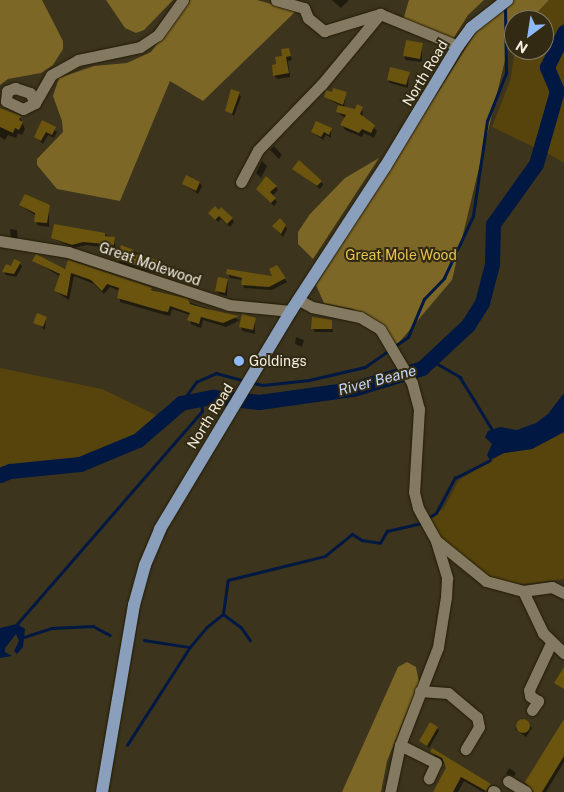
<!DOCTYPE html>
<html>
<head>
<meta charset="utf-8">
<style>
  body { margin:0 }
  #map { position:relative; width:564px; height:792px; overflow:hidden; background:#3c341d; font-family:"Public Sans",sans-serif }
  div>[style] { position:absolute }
  .green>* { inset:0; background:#56440c }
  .forest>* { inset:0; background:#7d6726 }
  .water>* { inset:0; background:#011843 }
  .shadow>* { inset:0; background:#0007 }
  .stream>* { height:2.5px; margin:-1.25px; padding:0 1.25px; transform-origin:1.25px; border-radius:1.25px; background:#011843 }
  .river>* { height:15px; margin:-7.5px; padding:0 7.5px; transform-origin:7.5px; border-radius:7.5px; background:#011843 }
  .building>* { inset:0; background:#6a540e }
  .round { border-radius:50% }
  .roads { filter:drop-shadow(0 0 1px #231b05) drop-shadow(0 0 1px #231b05) }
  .minor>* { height:11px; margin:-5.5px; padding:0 5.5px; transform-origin:5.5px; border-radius:5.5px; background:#837a61 }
  .major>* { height:12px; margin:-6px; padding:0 6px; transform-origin:6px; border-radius:6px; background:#8a9fbc }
  .dots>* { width:14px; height:14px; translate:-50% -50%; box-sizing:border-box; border:2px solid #322a13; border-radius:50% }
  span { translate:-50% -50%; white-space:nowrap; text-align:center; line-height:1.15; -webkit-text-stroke:4px #322a13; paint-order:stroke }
  .street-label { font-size:14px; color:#f6f1e3 }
  .park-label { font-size:14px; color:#eac34e }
  .poi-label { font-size:14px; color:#f6f1e3 }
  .left { translate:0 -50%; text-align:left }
  .water-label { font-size:15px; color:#c1d7fb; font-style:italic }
  .north { position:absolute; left:504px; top:10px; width:50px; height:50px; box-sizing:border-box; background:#322a13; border:1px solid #807a66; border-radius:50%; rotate:211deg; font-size:14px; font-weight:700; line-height:20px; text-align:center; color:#f6f1e3 }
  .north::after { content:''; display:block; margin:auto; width:18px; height:22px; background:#8eb9fd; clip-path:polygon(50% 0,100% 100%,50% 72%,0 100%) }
</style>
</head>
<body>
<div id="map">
  <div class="green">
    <div style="clip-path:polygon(549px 0,564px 0,564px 22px,544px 64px,553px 91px,536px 148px,492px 127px,510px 81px,515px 50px,544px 50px,544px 20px,530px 20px)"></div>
    <div style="clip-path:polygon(564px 39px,564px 163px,542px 150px,561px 98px,553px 67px)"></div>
    <div style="clip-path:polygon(0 368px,102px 389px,154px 414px,162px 423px,102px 456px,66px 464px,18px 465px,0 473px)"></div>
    <div style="clip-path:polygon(564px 432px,564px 579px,523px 584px,502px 581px,481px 573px,443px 543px,429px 520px,444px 508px,459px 480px,504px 453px,532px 449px)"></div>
  </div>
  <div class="forest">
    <div style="clip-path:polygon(0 0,42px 0,63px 41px,63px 49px,53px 65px,41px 73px,8px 79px,0 85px)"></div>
    <div style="clip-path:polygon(106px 0,173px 0,144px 30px,136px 33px,125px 28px)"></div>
    <div style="clip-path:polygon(190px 0,257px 0,296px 11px,203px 101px,170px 81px,120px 201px,57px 189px,37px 165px,37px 159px,63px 132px,62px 121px,53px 96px,59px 78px,94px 66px,127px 63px,151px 52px)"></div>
    <div style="clip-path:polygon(409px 0,484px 0,468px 15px,453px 39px,403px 20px)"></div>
    <div style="clip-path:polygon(514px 0,549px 0,530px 20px,514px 20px,514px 36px,507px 52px,452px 280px,396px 346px,380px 324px,353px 309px,324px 303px,316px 285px,478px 29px,491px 15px)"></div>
    <div style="clip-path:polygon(379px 158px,313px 259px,298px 244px,298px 232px,310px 214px,345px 178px)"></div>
    <div style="clip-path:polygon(407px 662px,416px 667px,419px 682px,387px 761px,381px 792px,342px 792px,398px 667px)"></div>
  </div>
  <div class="water">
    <div style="clip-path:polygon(564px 393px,564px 432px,532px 449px,504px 453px,490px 460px,487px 455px,492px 444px,485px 437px,488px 431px,500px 427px,517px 430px,536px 423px,548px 414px)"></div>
    <div style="clip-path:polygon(17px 624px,25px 629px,23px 647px,17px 654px,14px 651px,19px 641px,16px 634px,5px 648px,5px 652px,12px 656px,0 658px,0 628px)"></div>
  </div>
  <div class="shadow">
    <div style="clip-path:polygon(332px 0,349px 0,341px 8px)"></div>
    <div style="clip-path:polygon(422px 44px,422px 62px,406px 60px,404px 56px)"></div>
    <div style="clip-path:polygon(289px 50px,292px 60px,288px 61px,290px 77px,277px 79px,274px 75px)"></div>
    <div style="clip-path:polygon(409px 73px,408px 88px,390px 83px,388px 80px)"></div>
    <div style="clip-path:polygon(239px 93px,241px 97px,234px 116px,226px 110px)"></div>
    <div style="clip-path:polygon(346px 93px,344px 108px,355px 111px,362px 108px,363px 117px,377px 131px,374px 138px,364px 133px,362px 137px,345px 130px,342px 125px,345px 118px,337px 112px,339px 105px,325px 97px)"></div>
    <div style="clip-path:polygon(0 109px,20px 117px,25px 129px,22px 135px,18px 133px,16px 138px,8px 135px,5px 140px,0 137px)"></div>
    <div style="clip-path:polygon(42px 122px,57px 132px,54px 138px,48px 135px,43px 144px,35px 137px)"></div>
    <div style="clip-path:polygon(331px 129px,331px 138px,326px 135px,323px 140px,312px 132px)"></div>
    <div style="clip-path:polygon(274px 146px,282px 155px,279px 159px,270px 150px)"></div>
    <div style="clip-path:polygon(262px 161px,267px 166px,261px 178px,256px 173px)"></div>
    <div style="clip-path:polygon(294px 169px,321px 181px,323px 185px,320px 189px)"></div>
    <div style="clip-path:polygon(200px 183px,202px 186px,198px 194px,183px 184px)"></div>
    <div style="clip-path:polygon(276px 187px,278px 190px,272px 196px,277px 202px,274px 206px,257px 189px)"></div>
    <div style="clip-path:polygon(20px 205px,49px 206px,49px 227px,37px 225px,36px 216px)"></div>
    <div style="clip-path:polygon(210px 213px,232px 218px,234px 222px,230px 227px,221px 219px,218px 222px)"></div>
    <div style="clip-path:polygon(285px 225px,287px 229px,283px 237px,274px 227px)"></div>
    <div style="clip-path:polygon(10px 229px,17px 230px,18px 239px,11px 238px)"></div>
    <div style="clip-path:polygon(104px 234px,114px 238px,116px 249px,86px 245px,74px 248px,52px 238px)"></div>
    <div style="clip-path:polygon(133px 251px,159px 262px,159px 274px,120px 264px,118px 260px)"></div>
    <div style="clip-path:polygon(34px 261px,151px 289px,240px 320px,226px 327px,203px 320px,201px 328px,191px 324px,190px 315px,172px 309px,170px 316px,165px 315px,120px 302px,120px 291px,110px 287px,104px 294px,94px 284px,74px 276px,69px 300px,55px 291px,61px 277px)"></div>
    <div style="clip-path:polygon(20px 263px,22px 267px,16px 277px,6px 275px,3px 271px)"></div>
    <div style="clip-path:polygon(276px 267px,287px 282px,272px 290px,244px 288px,243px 280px,230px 278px,228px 274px,274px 278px)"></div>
    <div style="clip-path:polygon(228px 280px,227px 296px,219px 294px,216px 291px)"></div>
    <div style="clip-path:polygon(46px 318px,45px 330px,35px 322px)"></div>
    <div style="clip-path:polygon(255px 319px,255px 334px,243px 331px,241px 327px)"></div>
    <div style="clip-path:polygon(331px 321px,333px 332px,315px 332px,313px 328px)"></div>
    <div style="clip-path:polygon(296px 337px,304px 340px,302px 347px,295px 344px)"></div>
    <div style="clip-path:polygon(522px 718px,532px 728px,526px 737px,515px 729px)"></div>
    <div style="clip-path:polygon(564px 722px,564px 762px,546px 792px,535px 792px,526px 783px)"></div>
    <div style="clip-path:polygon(437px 728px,439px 731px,429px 748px,421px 741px)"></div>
    <div style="clip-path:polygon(431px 752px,490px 785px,493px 790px,483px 792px,464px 781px,458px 792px,434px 792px,448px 768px)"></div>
    <div style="clip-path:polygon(509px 768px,516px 773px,514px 776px,506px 774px)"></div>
  </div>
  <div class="stream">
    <div style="left:395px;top:346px;width:16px;rotate:-35deg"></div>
    <div style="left:408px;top:337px;width:41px;rotate:-67.2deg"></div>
    <div style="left:424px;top:299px;width:29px;rotate:-46deg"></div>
    <div style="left:444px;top:278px;width:68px;rotate:-64.9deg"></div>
    <div style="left:473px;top:216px;width:96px;rotate:-81.6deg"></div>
    <div style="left:487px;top:121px;width:52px;rotate:-68.4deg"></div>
    <div style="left:506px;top:73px;width:67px;rotate:-90.9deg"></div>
    <div style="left:431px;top:360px;width:34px;rotate:30deg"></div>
    <div style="left:460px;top:377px;width:61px;rotate:58.4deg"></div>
    <div style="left:253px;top:383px;width:10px;rotate:11deg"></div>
    <div style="left:263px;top:385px;width:46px;rotate:-6.2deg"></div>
    <div style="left:309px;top:380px;width:57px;rotate:-13.1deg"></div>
    <div style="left:365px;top:367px;width:28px;rotate:-35deg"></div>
    <div style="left:181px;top:403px;width:26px;rotate:-54deg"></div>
    <div style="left:196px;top:382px;width:22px;rotate:-24deg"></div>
    <div style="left:216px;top:373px;width:31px;rotate:15deg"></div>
    <div style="left:428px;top:518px;width:9px;rotate:-32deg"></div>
    <div style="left:436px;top:513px;width:40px;rotate:-62deg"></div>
    <div style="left:455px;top:478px;width:39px;rotate:-27deg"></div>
    <div style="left:223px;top:614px;width:22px;rotate:36deg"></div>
    <div style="left:241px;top:627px;width:16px;rotate:55deg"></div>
    <div style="left:17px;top:624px;width:282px;rotate:-49deg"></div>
    <div style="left:202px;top:411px;width:11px;rotate:-95deg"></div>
    <div style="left:24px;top:637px;width:29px;rotate:-18deg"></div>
    <div style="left:52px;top:628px;width:41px;rotate:-2.8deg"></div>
    <div style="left:93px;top:626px;width:19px;rotate:28deg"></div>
    <div style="left:144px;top:640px;width:46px;rotate:8.8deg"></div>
    <div style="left:127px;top:745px;width:117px;rotate:-57.3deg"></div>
    <div style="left:190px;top:647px;width:26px;rotate:-50deg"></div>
    <div style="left:207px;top:627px;width:21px;rotate:-39deg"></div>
    <div style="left:223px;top:614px;width:34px;rotate:-82deg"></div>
    <div style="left:228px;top:580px;width:100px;rotate:-13.9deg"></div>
    <div style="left:325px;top:556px;width:35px;rotate:-39deg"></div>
    <div style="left:352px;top:534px;width:12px;rotate:31deg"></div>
    <div style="left:362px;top:540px;width:18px;rotate:9deg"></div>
    <div style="left:380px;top:543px;width:14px;rotate:-60deg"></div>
    <div style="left:387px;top:531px;width:36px;rotate:-13deg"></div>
  </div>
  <div class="river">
    <div style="left:0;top:475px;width:11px;rotate:-22deg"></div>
    <div style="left:10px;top:471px;width:70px;rotate:-5.7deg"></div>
    <div style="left:80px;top:464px;width:63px;rotate:-22.5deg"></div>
    <div style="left:138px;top:440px;width:57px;rotate:-40.7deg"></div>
    <div style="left:181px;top:403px;width:33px;rotate:-11deg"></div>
    <div style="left:213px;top:397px;width:46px;rotate:6.2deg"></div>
    <div style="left:259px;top:402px;width:95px;rotate:-7.9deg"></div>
    <div style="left:353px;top:389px;width:72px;rotate:-16.9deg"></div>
    <div style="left:422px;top:368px;width:63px;rotate:-43.1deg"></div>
    <div style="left:468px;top:325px;width:26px;rotate:-58deg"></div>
    <div style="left:482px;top:303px;width:40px;rotate:-75.6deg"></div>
    <div style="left:492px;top:264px;width:40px;rotate:-88.6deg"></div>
    <div style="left:493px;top:224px;width:74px;rotate:-54.4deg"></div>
    <div style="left:536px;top:164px;width:76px;rotate:-74deg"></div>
    <div style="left:557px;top:91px;width:26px;rotate:-113deg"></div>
    <div style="left:547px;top:67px;width:39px;rotate:-64deg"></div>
  </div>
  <div class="building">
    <div style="clip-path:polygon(406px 40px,423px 43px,420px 59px,403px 56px)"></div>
    <div style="clip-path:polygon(289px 48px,291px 56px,286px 57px,289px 73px,273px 76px,272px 65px,276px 64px,275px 57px,282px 56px,281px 49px)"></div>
    <div style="clip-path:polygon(390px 67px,410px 72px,406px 85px,387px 80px)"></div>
    <div style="clip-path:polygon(333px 88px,347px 92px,343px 105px,324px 97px,326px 90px,332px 92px)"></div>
    <div style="clip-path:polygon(231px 89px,240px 92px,232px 114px,225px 111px)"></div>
    <div style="clip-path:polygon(357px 104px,363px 107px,360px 114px,375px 125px,371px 133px,362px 129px,359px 133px,340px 125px,346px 115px,336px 112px,338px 105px,355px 109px)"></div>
    <div style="clip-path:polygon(0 108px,21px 116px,19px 120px,23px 122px,19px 130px,15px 128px,13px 133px,0 127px)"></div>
    <div style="clip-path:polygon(42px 120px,56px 127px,52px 135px,46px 132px,41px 141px,34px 137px)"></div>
    <div style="clip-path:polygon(316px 121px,332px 128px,329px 135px,324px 132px,321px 137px,311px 132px)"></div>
    <div style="clip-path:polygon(299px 160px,322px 181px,317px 186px,292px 169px)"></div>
    <div style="clip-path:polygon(186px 175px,200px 182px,196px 191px,182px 184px)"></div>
    <div style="clip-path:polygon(266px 176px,277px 186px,270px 192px,276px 198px,271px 203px,256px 189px)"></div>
    <div style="clip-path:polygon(25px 194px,50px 205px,47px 223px,34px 222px,35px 213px,19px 205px)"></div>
    <div style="clip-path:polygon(215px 206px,219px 210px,221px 207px,233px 218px,227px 224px,219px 216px,215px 220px,208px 213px)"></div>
    <div style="clip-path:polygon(280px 218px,286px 225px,281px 234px,272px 226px)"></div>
    <div style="clip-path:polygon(54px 224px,105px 233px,105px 236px,115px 237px,114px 245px,83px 242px,72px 245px,51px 238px)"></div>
    <div style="clip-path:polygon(121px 245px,134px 250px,133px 253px,160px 261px,157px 271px,117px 260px)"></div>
    <div style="clip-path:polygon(36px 254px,65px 269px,68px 260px,152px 288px,151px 290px,188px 299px,190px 304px,207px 309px,239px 316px,223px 323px,201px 317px,199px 324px,187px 320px,190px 313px,170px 306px,168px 312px,162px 311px,117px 298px,119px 288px,107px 284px,102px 291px,91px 280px,71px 273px,67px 296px,54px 291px,60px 274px,32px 261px)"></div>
    <div style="clip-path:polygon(14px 259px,21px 262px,14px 274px,2px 272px,6px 264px,11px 266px)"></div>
    <div style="clip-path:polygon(277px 265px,286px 278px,269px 287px,241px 285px,242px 278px,226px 274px,227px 269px,272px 276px,269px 269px)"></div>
    <div style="clip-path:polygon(218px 277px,228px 279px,225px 293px,215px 291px)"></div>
    <div style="clip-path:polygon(37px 313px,47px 317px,43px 327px,33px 323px)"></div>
    <div style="clip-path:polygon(242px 314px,256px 318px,253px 330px,239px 327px)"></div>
    <div style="clip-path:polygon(312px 317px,332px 320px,332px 329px,311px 329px)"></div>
    <div style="clip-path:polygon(564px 667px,564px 689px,554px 683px)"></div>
    <div class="round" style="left:516px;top:719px;width:14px;height:14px"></div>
    <div style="clip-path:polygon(564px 719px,564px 756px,542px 792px,534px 792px,525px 782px)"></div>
    <div style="clip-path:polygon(430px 722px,438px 727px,427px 746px,419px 741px)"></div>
    <div style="clip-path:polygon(432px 748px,491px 784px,486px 791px,461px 777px,453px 792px,433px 792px,446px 768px,442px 758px,430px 752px)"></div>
  </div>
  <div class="roads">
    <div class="minor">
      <div style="left:276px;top:0;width:29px;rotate:16deg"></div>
      <div style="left:304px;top:8px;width:11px;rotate:68deg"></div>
      <div style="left:308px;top:18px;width:21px;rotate:39deg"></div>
      <div style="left:324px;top:31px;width:59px;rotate:-16.9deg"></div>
      <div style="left:380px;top:14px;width:84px;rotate:22.3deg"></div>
      <div style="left:15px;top:88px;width:16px;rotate:18deg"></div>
      <div style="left:30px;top:93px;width:11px;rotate:63deg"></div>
      <div style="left:35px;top:103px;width:13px;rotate:153deg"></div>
      <div style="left:23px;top:109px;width:19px;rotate:-155deg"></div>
      <div style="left:6px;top:101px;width:10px;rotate:-84deg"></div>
      <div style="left:7px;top:91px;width:9px;rotate:-21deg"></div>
      <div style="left:35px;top:103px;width:32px;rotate:-60deg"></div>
      <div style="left:51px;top:75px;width:31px;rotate:-29deg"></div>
      <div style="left:78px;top:60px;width:63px;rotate:-11.8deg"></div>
      <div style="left:140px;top:47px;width:22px;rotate:-34deg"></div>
      <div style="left:158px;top:35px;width:43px;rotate:-54.5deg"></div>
      <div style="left:241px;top:182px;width:36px;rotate:-62deg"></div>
      <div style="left:258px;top:150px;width:92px;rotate:-45.9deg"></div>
      <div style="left:322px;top:84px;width:91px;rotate:-50.4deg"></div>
      <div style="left:0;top:241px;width:69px;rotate:9.2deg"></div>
      <div style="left:68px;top:252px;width:169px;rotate:18.2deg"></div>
      <div style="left:229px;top:305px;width:62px;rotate:5.5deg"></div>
      <div style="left:299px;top:300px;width:15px;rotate:28deg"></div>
      <div style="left:312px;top:307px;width:49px;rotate:11.8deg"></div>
      <div style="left:360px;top:317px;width:23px;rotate:31deg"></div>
      <div style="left:380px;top:329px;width:63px;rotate:59.3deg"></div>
      <div style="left:412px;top:383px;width:27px;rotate:75deg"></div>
      <div style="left:419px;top:409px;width:83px;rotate:93.4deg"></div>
      <div style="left:414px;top:492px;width:16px;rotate:76deg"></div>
      <div style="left:418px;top:508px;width:38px;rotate:61deg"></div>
      <div style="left:436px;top:541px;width:39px;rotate:73deg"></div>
      <div style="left:447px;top:578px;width:19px;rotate:93deg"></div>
      <div style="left:446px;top:597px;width:51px;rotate:99.1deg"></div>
      <div style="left:438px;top:647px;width:105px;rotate:111.2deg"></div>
      <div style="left:400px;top:745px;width:48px;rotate:102deg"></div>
      <div style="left:438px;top:542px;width:62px;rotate:39.1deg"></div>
      <div style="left:486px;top:581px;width:38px;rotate:15deg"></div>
      <div style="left:523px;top:591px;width:29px;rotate:-8deg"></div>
      <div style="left:552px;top:587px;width:13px;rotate:27deg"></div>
      <div style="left:523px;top:591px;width:47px;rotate:64.5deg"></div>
      <div style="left:543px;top:633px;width:29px;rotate:44deg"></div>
      <div style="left:420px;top:691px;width:28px;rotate:4deg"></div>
      <div style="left:448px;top:693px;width:38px;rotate:40deg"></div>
      <div style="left:477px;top:717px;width:10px;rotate:79deg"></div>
      <div style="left:479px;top:727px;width:26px;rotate:121deg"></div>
      <div style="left:532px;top:710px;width:11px;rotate:-56deg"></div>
      <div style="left:538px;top:701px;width:9px;rotate:-148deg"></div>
      <div style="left:530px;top:696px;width:6px;rotate:-99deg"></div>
      <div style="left:529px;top:690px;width:52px;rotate:-64.9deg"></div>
      <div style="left:400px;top:745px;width:40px;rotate:26.6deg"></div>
      <div style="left:436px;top:763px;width:17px;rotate:115deg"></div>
      <div style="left:508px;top:781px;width:21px;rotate:31deg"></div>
      <div style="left:493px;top:791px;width:2px;rotate:27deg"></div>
    </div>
    <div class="major">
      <div style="left:102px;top:792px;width:190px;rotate:-80.3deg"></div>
      <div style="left:134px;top:605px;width:41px;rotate:-74.6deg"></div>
      <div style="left:145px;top:565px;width:39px;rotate:-67deg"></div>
      <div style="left:160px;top:529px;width:254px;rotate:-59deg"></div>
      <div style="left:291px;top:311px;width:172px;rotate:-56.9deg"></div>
      <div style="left:385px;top:167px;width:141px;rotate:-58.9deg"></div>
      <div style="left:458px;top:46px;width:22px;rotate:-54deg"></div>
      <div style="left:471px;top:28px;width:46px;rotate:-37.9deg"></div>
    </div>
  </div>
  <div class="dots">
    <div style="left:239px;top:361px;background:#8eb9fd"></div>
  </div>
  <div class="street-label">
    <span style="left:425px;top:73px;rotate:-59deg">North Road</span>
    <span style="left:150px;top:264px;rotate:19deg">Great Molewood</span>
    <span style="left:210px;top:416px;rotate:-58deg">North Road</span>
  </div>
  <div class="park-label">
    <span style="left:401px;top:255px">Great Mole Wood</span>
  </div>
  <div class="poi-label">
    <span class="left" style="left:249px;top:361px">Goldings</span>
  </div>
  <div class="water-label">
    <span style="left:377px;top:380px;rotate:-15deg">River Beane</span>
  </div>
  <div class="north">N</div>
</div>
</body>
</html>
